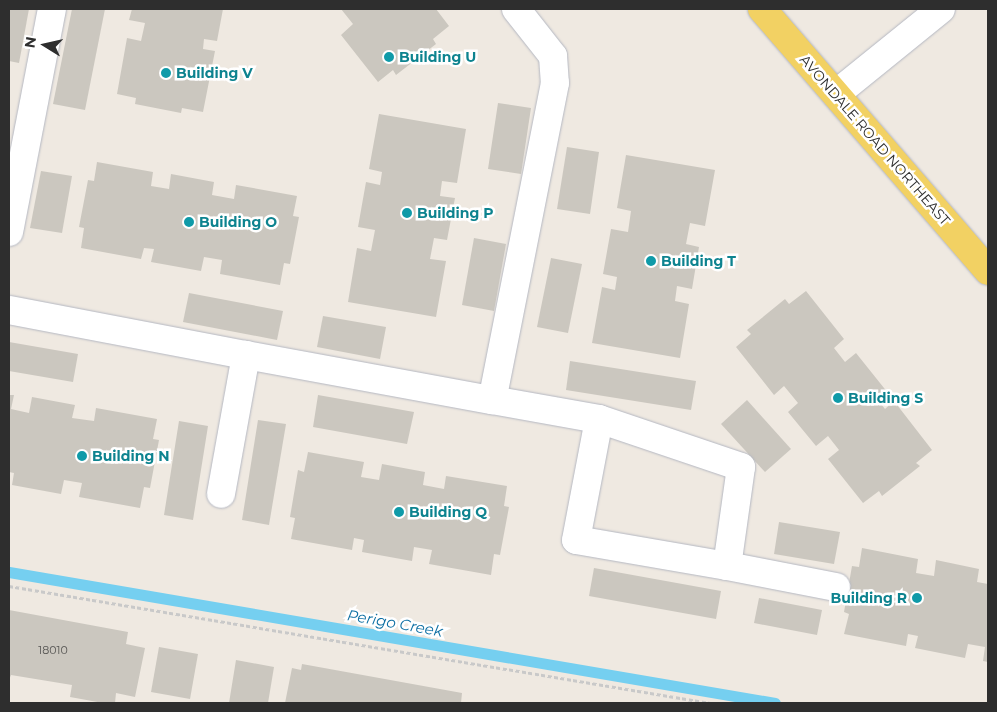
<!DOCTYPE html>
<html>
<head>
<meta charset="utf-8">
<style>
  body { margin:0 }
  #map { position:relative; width:997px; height:712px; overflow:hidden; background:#efe9e1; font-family:Montserrat,sans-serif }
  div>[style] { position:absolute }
  .stream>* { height:11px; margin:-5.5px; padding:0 5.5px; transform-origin:5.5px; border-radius:5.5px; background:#75cff0 }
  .building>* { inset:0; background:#cbc7bf }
  .path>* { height:3px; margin-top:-1.5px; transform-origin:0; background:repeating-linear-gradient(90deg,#c9c9c9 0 4px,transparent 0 6.5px) }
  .roads { filter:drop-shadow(0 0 1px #b4b7c1) drop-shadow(0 0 1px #b4b7c1) }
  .minor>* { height:28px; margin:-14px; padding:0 14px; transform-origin:14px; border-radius:14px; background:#fff }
  .major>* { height:28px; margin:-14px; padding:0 14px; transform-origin:14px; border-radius:14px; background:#f2d163 }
  .dots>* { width:14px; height:14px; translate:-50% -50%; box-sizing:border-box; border:2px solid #fff; border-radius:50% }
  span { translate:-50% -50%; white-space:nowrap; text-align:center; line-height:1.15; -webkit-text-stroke:5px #fff; paint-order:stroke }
  .number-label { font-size:11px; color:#555452 }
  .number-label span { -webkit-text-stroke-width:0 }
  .culture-label { font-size:14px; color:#0d838f; font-weight:700 }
  .left { translate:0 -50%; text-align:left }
  .right { translate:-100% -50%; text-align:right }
  .street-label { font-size:14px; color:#2e2e2e }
  .water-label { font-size:15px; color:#0d6fa3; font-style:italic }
  .frame { position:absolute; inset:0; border:10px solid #2e2e2e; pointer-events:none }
  .north { position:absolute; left:20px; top:20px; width:50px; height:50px; -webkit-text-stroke:4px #fff; paint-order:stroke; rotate:280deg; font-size:14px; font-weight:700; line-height:20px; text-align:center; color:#2e2e2e }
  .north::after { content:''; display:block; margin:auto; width:18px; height:22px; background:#2e2e2e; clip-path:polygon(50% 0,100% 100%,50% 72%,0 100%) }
</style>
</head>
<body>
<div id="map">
  <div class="stream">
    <div style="left:9px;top:572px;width:777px;rotate:9.7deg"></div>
  </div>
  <div class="building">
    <div style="clip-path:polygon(9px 9px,29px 9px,19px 63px,9px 61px)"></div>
    <div style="clip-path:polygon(72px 9px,105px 9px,85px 110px,53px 104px)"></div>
    <div style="clip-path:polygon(132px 9px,223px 9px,217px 41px,204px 39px,203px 49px,215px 51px,203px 112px,182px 108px,181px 113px,135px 104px,136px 98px,117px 94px,127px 38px,141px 41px,145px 23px,129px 20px)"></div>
    <div style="clip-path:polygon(341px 9px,436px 9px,449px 26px,433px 39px,436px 44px,396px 75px,393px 70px,378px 82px,341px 35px,353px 24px)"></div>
    <div style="clip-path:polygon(498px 103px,531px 108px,521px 174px,488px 169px)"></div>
    <div style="clip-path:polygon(379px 114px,466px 129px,457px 183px,442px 181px,440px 196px,455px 198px,447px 240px,434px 238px,430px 259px,446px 261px,436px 317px,348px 302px,357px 248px,371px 251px,375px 230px,358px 227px,366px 182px,380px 185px,382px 172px,369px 169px)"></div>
    <div style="clip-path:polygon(567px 147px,599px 152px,590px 214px,557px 209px)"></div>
    <div style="clip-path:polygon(626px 155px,715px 170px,705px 226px,690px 223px,686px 244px,699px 247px,692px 289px,677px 286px,675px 301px,689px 304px,680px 358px,592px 343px,602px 287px,615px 290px,617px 277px,603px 274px,611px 229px,628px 232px,631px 211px,617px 208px)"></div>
    <div style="clip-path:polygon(97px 162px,153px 172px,151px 186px,169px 189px,171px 174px,214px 182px,212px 195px,234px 199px,236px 185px,297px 196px,293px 216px,299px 217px,290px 264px,284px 263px,280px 285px,220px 274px,222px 260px,204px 257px,201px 271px,151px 262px,154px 249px,144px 248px,141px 259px,81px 248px,84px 228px,79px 227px,88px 180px,94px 181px)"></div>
    <div style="clip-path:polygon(41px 171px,72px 176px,62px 233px,30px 228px)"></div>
    <div style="clip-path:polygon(474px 238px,506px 244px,494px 311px,462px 305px)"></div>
    <div style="clip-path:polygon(551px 258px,582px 264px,568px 333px,537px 327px)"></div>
    <div style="clip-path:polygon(806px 291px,844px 339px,834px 348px,845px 362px,856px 353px,888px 393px,878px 400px,885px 409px,894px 401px,932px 450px,916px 463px,920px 466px,882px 496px,879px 491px,863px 503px,828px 459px,839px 450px,828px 436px,816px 446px,788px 412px,798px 403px,784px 386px,774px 395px,736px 347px,751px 334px,747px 330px,785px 299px,789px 304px)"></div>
    <div style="clip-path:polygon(189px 293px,283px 311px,277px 340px,183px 322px)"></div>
    <div style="clip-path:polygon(323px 316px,386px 327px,380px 359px,317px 347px)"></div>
    <div style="clip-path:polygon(9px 342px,78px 354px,73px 382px,9px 371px)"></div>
    <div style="clip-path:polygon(570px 361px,696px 381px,691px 410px,566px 390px)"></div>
    <div style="clip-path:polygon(9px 395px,14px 395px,11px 409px,29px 413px,32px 397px,75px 405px,72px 418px,94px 421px,96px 408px,157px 419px,153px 439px,159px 440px,150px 488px,144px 487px,140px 508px,79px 497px,82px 483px,64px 480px,61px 494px,12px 485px,14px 473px,9px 472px)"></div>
    <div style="clip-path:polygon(318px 395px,414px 412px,407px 444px,313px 427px)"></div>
    <div style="clip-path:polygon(747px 400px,791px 449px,765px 472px,721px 424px)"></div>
    <div style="clip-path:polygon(258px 420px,286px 424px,269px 525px,242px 520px)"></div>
    <div style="clip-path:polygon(179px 421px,208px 426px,193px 520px,164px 515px)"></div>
    <div style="clip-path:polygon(308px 452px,364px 462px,361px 477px,379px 480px,382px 464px,425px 472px,423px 485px,444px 489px,446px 476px,507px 486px,504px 506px,509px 507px,500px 555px,494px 554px,491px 575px,429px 564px,432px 550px,414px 547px,412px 561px,362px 552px,364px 540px,354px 538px,352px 550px,291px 539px,295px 518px,290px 517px,298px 470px,304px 472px)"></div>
    <div style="clip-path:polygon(779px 522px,840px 532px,834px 564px,774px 554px)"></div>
    <div style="clip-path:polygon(862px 548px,918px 559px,916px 573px,934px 576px,936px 560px,979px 569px,977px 582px,988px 584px,988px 662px,983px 661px,985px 647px,968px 644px,965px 658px,915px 648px,918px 636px,908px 634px,906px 646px,844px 634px,849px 614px,844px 612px,852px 566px,859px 567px)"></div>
    <div style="clip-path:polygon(594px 568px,721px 591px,716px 619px,589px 596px)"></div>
    <div style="clip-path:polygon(759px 598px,822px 610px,817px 635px,754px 623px)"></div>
    <div style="clip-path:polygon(9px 610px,128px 632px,126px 644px,145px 648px,135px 697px,116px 693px,115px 703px,103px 703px,70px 697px,72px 685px,11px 675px,9px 680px)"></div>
    <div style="clip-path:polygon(159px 647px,198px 654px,190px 699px,151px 692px)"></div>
    <div style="clip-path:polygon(236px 660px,274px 667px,268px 703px,229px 703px)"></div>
    <div style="clip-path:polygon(302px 664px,462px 693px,461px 703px,285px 703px,292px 668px,301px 670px)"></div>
  </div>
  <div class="path">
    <div style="left:9px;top:586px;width:711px;rotate:9.48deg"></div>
  </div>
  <div class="roads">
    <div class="minor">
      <div style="left:516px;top:9px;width:60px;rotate:51.8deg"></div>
      <div style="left:553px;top:56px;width:27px;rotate:86deg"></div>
      <div style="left:555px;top:83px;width:323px;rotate:101.2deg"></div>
      <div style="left:492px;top:400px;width:109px;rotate:10.1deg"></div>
      <div style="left:599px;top:419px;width:150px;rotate:18.7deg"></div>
      <div style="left:741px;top:467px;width:100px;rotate:98deg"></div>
      <div style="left:727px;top:566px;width:153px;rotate:-170.2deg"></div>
      <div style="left:576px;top:540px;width:123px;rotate:-79.2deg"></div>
      <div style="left:836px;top:94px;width:135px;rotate:-39deg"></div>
      <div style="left:9px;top:232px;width:227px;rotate:-79.1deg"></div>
      <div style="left:9px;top:310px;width:241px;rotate:10.8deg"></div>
      <div style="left:246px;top:355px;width:141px;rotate:100.2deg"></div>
      <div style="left:246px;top:355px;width:250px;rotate:10.4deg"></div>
      <div style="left:727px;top:566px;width:111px;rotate:10.9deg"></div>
    </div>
    <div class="major">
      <div style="left:762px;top:9px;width:346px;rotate:49.2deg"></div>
    </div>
  </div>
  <div class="dots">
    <div style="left:389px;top:57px;background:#0f9aa8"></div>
    <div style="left:166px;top:73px;background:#0f9aa8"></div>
    <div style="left:407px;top:213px;background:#0f9aa8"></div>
    <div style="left:189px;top:222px;background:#0f9aa8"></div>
    <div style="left:651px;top:261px;background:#0f9aa8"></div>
    <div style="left:838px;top:398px;background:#0f9aa8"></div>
    <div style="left:82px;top:456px;background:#0f9aa8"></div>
    <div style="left:399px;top:512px;background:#0f9aa8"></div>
    <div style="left:917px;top:598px;background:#0f9aa8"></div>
  </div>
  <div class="number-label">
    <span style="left:53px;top:650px">18010</span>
  </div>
  <div class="culture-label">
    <span class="left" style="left:399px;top:57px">Building U</span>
    <span class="left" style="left:176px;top:73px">Building V</span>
    <span class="left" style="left:417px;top:213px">Building P</span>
    <span class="left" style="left:199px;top:222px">Building O</span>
    <span class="left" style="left:661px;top:261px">Building T</span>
    <span class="left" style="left:848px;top:398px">Building S</span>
    <span class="left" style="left:92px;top:456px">Building N</span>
    <span class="left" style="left:409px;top:512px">Building Q</span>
    <span class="right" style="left:907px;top:598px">Building R</span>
  </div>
  <div class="street-label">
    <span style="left:875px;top:140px;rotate:49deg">AVONDALE ROAD NORTHEAST</span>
  </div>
  <div class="water-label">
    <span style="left:395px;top:623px;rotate:10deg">Perigo Creek</span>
  </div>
  <div class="frame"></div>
  <div class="north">N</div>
</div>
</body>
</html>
